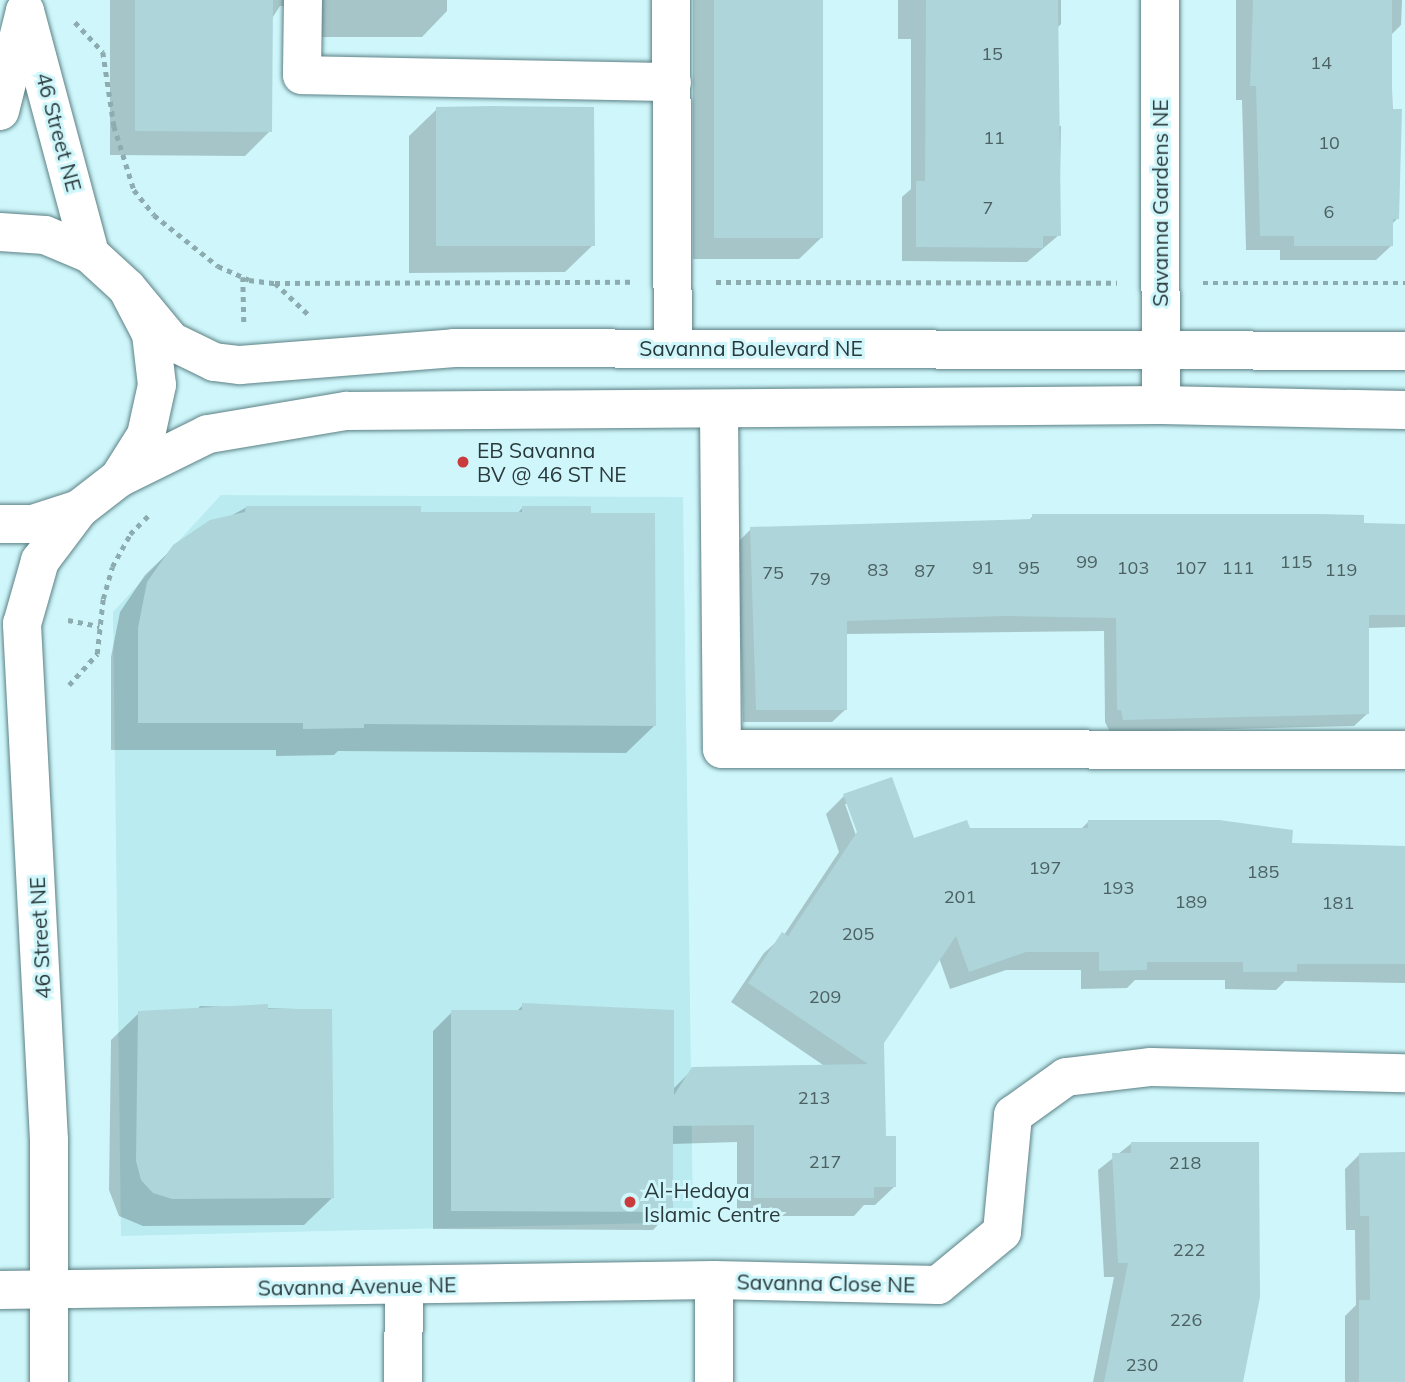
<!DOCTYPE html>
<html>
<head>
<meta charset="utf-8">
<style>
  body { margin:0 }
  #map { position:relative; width:1405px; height:1382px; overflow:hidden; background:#cff7fb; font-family:Mulish,sans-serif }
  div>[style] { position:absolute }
  .built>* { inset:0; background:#baebf0 }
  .shadow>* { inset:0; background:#0003 }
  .building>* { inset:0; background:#aed5d9 }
  .path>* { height:4.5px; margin-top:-2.25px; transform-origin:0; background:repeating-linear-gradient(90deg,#8dacaf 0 5px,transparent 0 10px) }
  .roads { filter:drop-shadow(0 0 2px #5c8185) drop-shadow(0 0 2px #5c8185) }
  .minor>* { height:38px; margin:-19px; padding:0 19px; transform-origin:19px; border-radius:19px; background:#fff }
  .dots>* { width:19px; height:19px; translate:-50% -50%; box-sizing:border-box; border:4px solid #cff7fb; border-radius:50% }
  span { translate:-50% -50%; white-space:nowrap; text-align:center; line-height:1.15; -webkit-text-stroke:6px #cff7fb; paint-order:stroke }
  .number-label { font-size:18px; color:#4b6163 }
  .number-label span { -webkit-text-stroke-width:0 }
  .street-label { font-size:21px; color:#2a3a3c }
  .poi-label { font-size:21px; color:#2a3a3c }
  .left { translate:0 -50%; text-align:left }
</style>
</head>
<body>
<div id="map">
  <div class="built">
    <div style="clip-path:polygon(221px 495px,683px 497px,693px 1222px,121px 1236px,113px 612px)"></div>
  </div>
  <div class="shadow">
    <div style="clip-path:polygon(110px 0,447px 0,447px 11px,422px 37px,300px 37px,289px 6px,280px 6px,271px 20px,270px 131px,245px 156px,110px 155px)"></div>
    <div style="clip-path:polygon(693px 0,821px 0,821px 238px,799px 259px,693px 259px)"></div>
    <div style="clip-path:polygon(898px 0,1061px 0,1061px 24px,1056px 29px,1056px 126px,1061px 126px,1059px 235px,1027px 262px,902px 261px,902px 197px,911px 189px,911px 39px,898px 39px)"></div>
    <div style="clip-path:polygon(1236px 0,1402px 0,1401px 25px,1390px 36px,1397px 219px,1391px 225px,1391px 246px,1376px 260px,1280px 260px,1280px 250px,1246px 250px,1242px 100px,1236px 100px)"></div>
    <div style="clip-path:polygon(437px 109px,593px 245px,565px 272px,409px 273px,409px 136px)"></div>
    <div style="clip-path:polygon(247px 507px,420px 514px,517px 514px,523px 507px,589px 515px,654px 726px,626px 753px,338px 751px,334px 755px,276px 756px,276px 750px,111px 750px,111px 657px,120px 612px,145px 575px,174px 547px)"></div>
    <div style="clip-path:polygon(1033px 516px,1405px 525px,1405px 627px,1368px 628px,1368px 713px,1354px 726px,1110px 732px,1105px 722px,1104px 631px,846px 634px,846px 709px,832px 722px,743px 722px,738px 542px,751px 529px,1028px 521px)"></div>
    <div style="clip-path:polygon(evenodd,844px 796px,912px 841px,968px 829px,1081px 829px,1088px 822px,1291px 845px,1405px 848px,1405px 983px,1285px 981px,1276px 990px,1225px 989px,1225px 980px,1135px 980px,1127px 988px,1081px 989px,1081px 970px,1006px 970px,950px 989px,939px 958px,882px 1043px,884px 1138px,894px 1187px,875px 1205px,864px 1205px,854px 1216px,737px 1216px,737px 1142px,672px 1144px,671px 1211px,653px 1230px,433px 1229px,433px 1031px,452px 1012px,516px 1012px,523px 1005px,672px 1090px,693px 1069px,826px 1067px,731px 1002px,764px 953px,784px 935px,839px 852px,826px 814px,844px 796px,845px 804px,849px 804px,862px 840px,858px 841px,845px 804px)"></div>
    <div style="clip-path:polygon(200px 1006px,331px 1010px,332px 1198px,304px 1225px,143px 1226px,119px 1216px,109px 1190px,111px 1040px,139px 1013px,195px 1012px)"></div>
    <div style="clip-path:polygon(1132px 1143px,1241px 1382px,1093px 1382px,1114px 1277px,1104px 1277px,1098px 1170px)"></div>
    <div style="clip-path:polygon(1360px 1154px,1405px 1154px,1405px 1382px,1345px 1382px,1345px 1316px,1356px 1305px,1355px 1230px,1346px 1230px,1345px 1169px)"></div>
  </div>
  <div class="building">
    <div style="clip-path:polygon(135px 0,273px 0,272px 132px,135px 131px)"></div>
    <div style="clip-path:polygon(714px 0,823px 0,823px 238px,714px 238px)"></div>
    <div style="clip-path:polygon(926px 0,1058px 0,1061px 236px,1043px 236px,1043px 248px,916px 247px,916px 181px,925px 181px)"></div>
    <div style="clip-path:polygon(1253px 0,1392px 0,1392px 109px,1402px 109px,1399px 219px,1393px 219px,1393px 246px,1294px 246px,1294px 236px,1260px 236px,1256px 86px,1250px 86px)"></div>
    <div style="clip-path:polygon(492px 106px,594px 107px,595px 246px,436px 246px,436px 107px)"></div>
    <div style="clip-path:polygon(246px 506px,421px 506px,421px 512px,522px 512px,522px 506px,591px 506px,591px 513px,655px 513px,656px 726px,364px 724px,364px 728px,303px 729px,303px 723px,138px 723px,138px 628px,147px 582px,173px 545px,210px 520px,245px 512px)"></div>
    <div style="clip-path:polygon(1032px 514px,1319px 514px,1364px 515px,1364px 523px,1405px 524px,1405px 615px,1369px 615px,1369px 714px,1123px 720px,1121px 710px,1117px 710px,1116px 618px,1005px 616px,847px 621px,847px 710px,756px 710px,750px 527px,1032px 519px)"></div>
    <div style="clip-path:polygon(892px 777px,914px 838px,967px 820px,970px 828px,1088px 828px,1088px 820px,1219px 820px,1293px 830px,1292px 843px,1405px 846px,1405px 964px,1297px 964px,1297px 972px,1243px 972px,1243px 962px,1147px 962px,1147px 970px,1099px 971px,1099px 952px,1026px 952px,969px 972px,956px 936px,884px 1043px,886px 1136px,896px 1136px,896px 1187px,874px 1187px,874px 1198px,754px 1198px,754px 1125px,673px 1126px,673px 1212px,451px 1211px,451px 1010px,522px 1010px,522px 1003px,674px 1010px,674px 1095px,692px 1067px,868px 1064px,748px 983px,782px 932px,788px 936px,857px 832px,843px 794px)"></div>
    <div style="clip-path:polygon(268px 1004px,268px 1009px,332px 1009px,334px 1198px,172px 1199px,153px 1193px,141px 1180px,136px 1161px,138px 1011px)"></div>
    <div style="clip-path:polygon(1131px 1142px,1259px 1142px,1260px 1297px,1243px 1382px,1104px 1382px,1128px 1263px,1118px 1263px,1112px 1153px,1131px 1153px)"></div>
    <div style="clip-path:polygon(1405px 1152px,1405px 1382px,1359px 1382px,1359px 1300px,1370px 1300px,1369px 1216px,1360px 1216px,1359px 1153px)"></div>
  </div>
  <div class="path">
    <div style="left:75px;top:22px;width:41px;rotate:47deg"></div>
    <div style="left:103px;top:52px;width:75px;rotate:81.5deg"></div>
    <div style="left:114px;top:126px;width:67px;rotate:72.6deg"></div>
    <div style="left:134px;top:190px;width:32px;rotate:51deg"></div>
    <div style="left:154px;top:215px;width:82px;rotate:38.6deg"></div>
    <div style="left:218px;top:266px;width:34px;rotate:24deg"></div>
    <div style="left:249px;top:280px;width:26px;rotate:7deg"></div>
    <div style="left:275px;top:283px;width:356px;rotate:-0.2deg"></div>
    <div style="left:243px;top:277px;width:45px;rotate:88.7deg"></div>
    <div style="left:716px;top:282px;width:401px;rotate:0.1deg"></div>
    <div style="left:275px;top:283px;width:47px;rotate:43.3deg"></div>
    <div style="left:1203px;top:283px;width:202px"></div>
    <div style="left:68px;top:620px;width:32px;rotate:11deg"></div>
    <div style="left:69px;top:685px;width:42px;rotate:-47.9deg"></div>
    <div style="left:97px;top:654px;width:55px;rotate:-83.8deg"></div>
    <div style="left:103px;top:599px;width:33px;rotate:-74deg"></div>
    <div style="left:112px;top:567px;width:38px;rotate:-61deg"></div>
    <div style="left:130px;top:534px;width:27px;rotate:-45deg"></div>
  </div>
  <div class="roads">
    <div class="minor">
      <div style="left:303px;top:0;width:75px;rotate:90.8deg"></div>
      <div style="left:302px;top:75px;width:370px;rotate:1.1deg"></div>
      <div style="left:671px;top:0;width:348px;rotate:89.7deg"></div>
      <div style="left:1160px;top:0;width:405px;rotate:89.9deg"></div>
      <div style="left:25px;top:11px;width:252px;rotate:75deg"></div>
      <div style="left:0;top:111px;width:103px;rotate:-76deg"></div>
      <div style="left:0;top:232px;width:45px;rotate:3.8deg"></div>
      <div style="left:45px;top:235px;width:49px;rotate:22.9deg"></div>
      <div style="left:90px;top:254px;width:50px;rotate:42.6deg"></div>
      <div style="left:127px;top:288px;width:52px;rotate:62.4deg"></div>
      <div style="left:151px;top:334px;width:51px;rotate:83.3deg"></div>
      <div style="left:157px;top:385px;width:51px;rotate:102.4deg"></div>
      <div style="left:146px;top:435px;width:51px;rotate:122.1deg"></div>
      <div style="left:119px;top:478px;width:51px;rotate:142.2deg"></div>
      <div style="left:79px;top:509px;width:48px;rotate:161.9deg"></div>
      <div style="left:33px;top:524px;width:33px;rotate:180deg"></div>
      <div style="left:127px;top:288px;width:69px;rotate:50.3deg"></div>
      <div style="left:171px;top:341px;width:48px;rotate:26deg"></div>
      <div style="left:214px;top:362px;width:26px;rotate:7deg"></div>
      <div style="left:240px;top:365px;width:215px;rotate:-4.5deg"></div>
      <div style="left:454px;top:348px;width:951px;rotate:0.18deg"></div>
      <div style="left:719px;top:412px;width:337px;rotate:89.5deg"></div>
      <div style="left:722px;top:749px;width:683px;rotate:0.08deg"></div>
      <div style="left:119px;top:478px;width:99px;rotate:-26.3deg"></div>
      <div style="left:208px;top:434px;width:140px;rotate:-9.5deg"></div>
      <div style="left:346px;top:411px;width:815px;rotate:-0.42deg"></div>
      <div style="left:1161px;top:405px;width:244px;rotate:1.2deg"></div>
      <div style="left:714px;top:1280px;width:102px;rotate:90deg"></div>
      <div style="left:0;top:1290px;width:714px;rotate:-0.8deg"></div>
      <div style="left:714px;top:1280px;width:224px;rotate:1.3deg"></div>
      <div style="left:938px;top:1285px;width:83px;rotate:-39.6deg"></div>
      <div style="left:1002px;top:1232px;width:118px;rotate:-84.6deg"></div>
      <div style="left:1013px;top:1115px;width:65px;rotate:-35.6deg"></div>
      <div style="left:1066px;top:1077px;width:86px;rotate:-6.7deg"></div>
      <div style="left:1151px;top:1067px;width:254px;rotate:1.4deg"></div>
      <div style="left:49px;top:1382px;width:242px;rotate:-90deg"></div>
      <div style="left:49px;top:1140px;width:517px;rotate:-93deg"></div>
      <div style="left:22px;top:624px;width:66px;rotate:-74.1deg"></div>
      <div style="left:40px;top:561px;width:65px;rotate:-53.1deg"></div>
      <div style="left:403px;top:1382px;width:97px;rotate:-89.4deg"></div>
    </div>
  </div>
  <div class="dots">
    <div style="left:463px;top:462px;background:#ca3b3d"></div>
    <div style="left:630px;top:1202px;background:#ca3b3d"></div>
  </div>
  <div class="number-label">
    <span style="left:992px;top:54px">15</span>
    <span style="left:1321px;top:63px">14</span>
    <span style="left:994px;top:138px">11</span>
    <span style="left:1329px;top:143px">10</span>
    <span style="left:988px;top:208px">7</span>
    <span style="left:1329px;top:212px">6</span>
    <span style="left:1087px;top:562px">99</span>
    <span style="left:1296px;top:562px">115</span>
    <span style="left:983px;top:568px">91</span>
    <span style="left:1029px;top:568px">95</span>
    <span style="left:1133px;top:568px">103</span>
    <span style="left:1191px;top:568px">107</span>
    <span style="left:1238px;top:568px">111</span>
    <span style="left:878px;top:570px">83</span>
    <span style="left:1341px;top:570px">119</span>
    <span style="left:925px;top:571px">87</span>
    <span style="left:773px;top:573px">75</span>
    <span style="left:820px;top:579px">79</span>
    <span style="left:1045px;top:868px">197</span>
    <span style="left:1263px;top:872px">185</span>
    <span style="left:1118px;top:888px">193</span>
    <span style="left:960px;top:897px">201</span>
    <span style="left:1191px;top:902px">189</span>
    <span style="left:1338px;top:903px">181</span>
    <span style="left:858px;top:934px">205</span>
    <span style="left:825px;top:997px">209</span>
    <span style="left:814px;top:1098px">213</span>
    <span style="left:825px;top:1162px">217</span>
    <span style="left:1185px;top:1163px">218</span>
    <span style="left:1189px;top:1250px">222</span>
    <span style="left:1186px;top:1320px">226</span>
    <span style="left:1142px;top:1365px">230</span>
  </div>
  <div class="street-label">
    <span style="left:59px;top:132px;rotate:75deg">46 Street NE</span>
    <span style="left:1160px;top:203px;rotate:-90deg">Savanna Gardens NE</span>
    <span style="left:751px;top:348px">Savanna Boulevard NE</span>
    <span style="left:40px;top:938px;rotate:-93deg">46 Street NE</span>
    <span style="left:826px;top:1283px;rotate:1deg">Savanna Close NE</span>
    <span style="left:357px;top:1286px;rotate:-1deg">Savanna Avenue NE</span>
  </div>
  <div class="poi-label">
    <span class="left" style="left:477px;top:462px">EB Savanna<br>BV @ 46 ST NE</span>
    <span class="left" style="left:644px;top:1202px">Al-Hedaya<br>Islamic Centre</span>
  </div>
</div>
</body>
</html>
